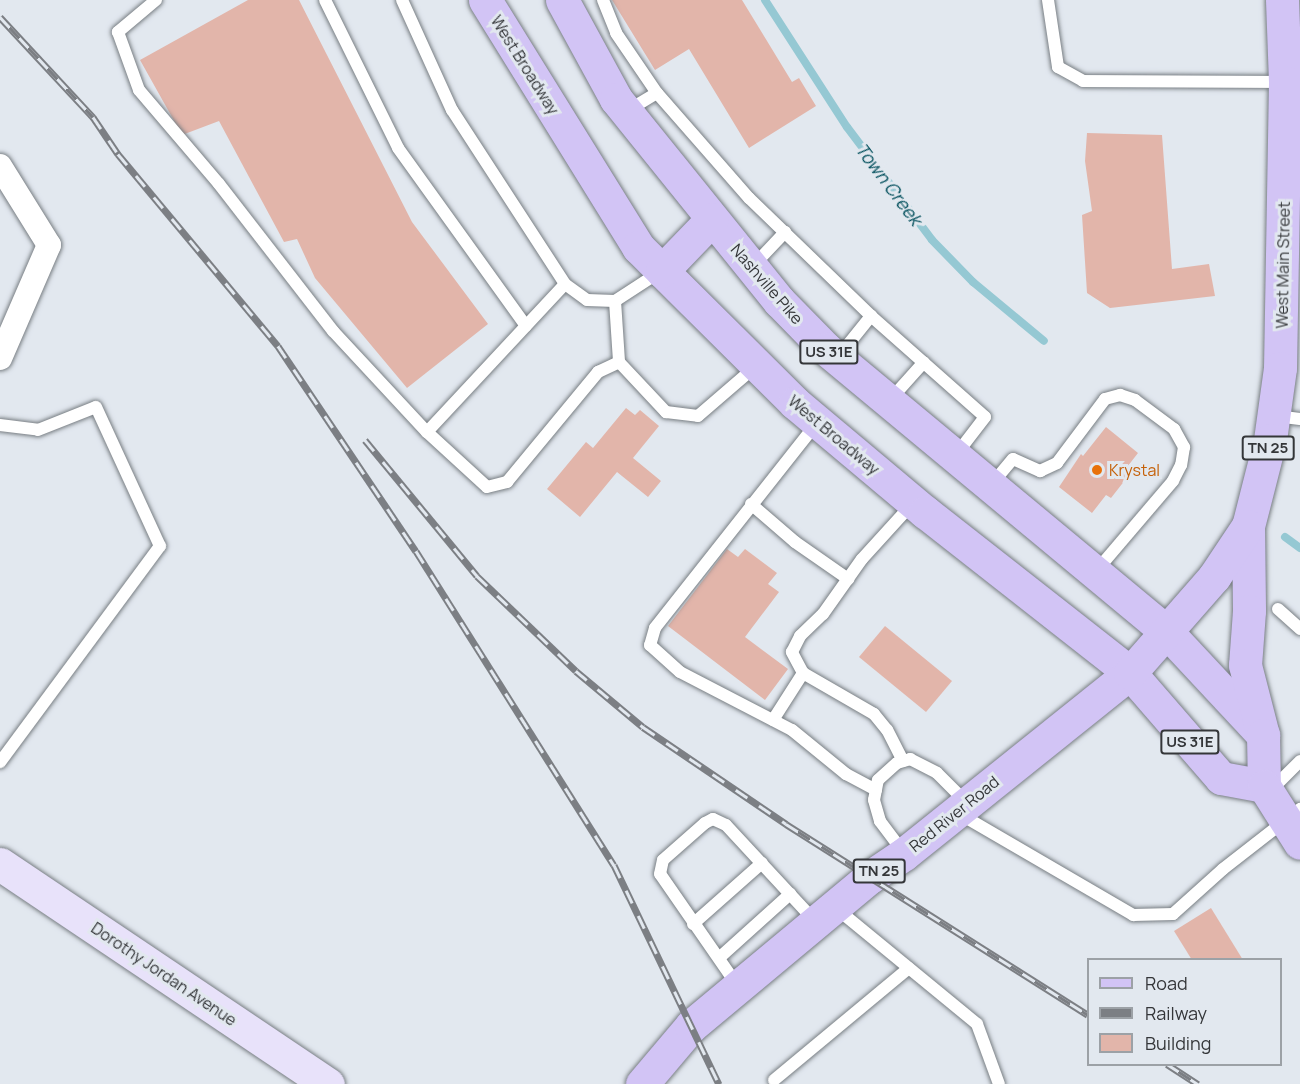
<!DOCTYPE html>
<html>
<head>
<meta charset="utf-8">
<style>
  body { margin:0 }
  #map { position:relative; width:1300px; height:1084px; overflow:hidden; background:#e2e8ef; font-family:Manrope,sans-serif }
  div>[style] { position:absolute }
  .stream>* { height:8px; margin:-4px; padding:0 4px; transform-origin:4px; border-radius:4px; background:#95c8d3 }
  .building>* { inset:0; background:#e2b5aa }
  .roads { filter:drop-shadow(0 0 2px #787e83) drop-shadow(0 0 2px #787e83) }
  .lane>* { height:12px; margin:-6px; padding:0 6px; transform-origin:6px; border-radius:6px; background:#fff }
  .street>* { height:24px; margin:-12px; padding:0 12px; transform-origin:12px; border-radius:12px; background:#fff }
  .secondary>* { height:33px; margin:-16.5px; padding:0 16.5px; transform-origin:16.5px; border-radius:16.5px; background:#e8e2fa }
  .primary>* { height:33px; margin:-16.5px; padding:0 16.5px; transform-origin:16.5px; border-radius:16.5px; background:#d2c4f5 }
  .rail>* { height:7px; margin-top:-3.5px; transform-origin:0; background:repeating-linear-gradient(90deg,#e2e8ef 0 14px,#7c7f84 0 28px); box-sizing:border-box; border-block:2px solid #7c7f84 }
  .dots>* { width:16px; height:16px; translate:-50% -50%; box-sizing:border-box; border:3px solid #e2e8ef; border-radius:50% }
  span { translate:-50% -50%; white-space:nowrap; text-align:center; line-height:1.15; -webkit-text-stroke:6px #e2e8ef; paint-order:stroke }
  .shield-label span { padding:2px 4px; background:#e2e8ef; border:2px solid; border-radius:4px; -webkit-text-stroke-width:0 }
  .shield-label { font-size:15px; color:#343639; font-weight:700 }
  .street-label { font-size:16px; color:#343639 }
  .food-label { font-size:16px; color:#c56008 }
  .left { translate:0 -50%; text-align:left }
  .water-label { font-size:18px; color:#024f5c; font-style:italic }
  .legend { position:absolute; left:1087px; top:958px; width:195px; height:108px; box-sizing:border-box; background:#e2e8ef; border:2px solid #9ca1a6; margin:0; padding:8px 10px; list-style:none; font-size:18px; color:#343639 }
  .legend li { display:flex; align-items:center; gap:12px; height:30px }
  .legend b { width:30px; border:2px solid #9ca1a6 }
</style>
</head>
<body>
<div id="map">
  <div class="stream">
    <div style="left:765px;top:0;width:151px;rotate:57.2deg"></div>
    <div style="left:847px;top:127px;width:141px;rotate:53deg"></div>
    <div style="left:932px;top:240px;width:59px;rotate:45.7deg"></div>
    <div style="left:973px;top:282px;width:92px;rotate:39.7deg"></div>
    <div style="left:1285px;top:537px;width:19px;rotate:36deg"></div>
  </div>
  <div class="building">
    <div style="clip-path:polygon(248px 0,299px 0,412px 222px,488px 324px,407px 388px,315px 278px,297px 239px,284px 242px,219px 121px,182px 135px,140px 60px)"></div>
    <div style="clip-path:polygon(612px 0,742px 0,792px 82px,799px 78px,816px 106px,749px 148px,689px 49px,655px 70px)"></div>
    <div style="clip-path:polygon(1087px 133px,1162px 135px,1172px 269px,1209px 264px,1215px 296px,1110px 308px,1087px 293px,1082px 215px,1092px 211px,1085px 161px)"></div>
    <div style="clip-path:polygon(626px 408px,635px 415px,640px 410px,659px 426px,633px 458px,661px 481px,648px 497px,617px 472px,580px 517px,547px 489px,586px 442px,593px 448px)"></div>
    <div style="clip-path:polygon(1106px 427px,1138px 453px,1124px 471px,1129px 475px,1111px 498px,1106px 495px,1092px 513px,1059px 487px,1081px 454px,1083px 456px)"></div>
    <div style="clip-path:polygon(727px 549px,738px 557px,745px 549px,777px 573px,768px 584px,779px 592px,745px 637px,788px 669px,765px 700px,668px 626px)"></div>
    <div style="clip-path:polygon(885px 626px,952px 681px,926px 712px,859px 657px)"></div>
    <div style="clip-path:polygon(1211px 908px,1243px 960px,1192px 960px,1174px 931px)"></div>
  </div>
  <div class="roads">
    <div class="lane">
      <div style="left:156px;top:0;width:50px;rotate:139.9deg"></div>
      <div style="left:118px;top:32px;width:62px;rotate:70.1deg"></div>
      <div style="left:139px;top:90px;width:123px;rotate:49.6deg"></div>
      <div style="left:219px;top:184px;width:186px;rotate:52.2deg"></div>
      <div style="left:333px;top:331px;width:138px;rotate:47.1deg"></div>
      <div style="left:427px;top:432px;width:202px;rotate:-47deg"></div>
      <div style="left:325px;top:0;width:165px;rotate:63.7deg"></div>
      <div style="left:398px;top:148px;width:219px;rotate:54.3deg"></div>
      <div style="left:402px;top:0;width:121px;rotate:65.6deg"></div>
      <div style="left:452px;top:110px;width:207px;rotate:57deg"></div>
      <div style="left:565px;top:284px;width:27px;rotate:36deg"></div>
      <div style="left:587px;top:300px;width:28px;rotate:2deg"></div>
      <div style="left:615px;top:301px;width:55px;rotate:-33.1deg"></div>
      <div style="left:603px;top:0;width:35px;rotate:68deg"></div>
      <div style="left:616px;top:33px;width:73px;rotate:55.7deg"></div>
      <div style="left:657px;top:93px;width:140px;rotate:48.8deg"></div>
      <div style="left:749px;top:198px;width:170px;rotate:44deg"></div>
      <div style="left:871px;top:316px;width:152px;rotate:41.5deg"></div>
      <div style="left:985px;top:417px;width:49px;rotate:127.6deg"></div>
      <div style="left:1048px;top:0;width:68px;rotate:81.5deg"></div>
      <div style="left:1058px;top:67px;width:29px;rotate:29deg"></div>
      <div style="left:1083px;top:81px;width:200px;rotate:0.3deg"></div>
      <div style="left:627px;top:111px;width:35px;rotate:-31deg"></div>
      <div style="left:753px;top:266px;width:47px;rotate:-46.7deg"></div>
      <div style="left:615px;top:301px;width:61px;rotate:86.2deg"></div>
      <div style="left:619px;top:362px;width:69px;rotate:46.8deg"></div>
      <div style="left:666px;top:412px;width:32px;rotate:7deg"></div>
      <div style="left:698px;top:416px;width:77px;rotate:-40.8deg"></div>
      <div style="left:838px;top:357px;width:53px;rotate:-51.2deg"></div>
      <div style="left:889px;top:401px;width:52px;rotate:-48.1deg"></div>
      <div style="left:1276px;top:416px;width:24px;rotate:7deg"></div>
      <div style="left:816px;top:424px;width:260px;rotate:128.3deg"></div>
      <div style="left:655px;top:628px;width:18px;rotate:106deg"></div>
      <div style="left:650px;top:645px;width:40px;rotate:42deg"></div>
      <div style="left:680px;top:672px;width:126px;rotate:27.4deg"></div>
      <div style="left:792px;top:730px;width:70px;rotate:39.2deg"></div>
      <div style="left:846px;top:774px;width:34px;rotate:28deg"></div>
      <div style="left:0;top:425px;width:38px;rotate:7deg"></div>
      <div style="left:38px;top:430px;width:62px;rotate:-21.6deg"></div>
      <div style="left:96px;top:407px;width:153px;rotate:65.3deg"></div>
      <div style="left:160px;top:546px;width:269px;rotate:126.5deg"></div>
      <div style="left:427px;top:432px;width:81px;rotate:42.5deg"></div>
      <div style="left:487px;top:487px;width:21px;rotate:-14deg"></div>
      <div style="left:507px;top:482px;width:143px;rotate:-50.4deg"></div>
      <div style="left:598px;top:372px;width:23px;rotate:-25deg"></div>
      <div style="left:991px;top:485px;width:34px;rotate:-50deg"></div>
      <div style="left:1013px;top:459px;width:30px;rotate:24deg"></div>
      <div style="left:1040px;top:471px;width:19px;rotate:-25deg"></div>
      <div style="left:1057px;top:463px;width:80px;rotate:-53.1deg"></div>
      <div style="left:1105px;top:399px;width:16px;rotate:-15deg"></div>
      <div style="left:1120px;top:395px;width:16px;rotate:18deg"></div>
      <div style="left:1135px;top:400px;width:49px;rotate:36.6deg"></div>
      <div style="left:1174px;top:429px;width:21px;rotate:61deg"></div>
      <div style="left:1184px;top:447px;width:18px;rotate:99deg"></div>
      <div style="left:1181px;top:465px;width:18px;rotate:117deg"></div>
      <div style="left:1173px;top:481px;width:118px;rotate:130.5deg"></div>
      <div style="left:751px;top:504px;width:58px;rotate:40.8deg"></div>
      <div style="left:795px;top:542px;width:65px;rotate:34.9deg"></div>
      <div style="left:1278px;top:609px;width:30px;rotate:42deg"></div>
      <div style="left:773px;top:720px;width:56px;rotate:-57.4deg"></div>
      <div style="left:903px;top:761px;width:35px;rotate:-117deg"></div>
      <div style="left:887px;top:730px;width:21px;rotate:-129deg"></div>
      <div style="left:874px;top:714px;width:82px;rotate:-150deg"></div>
      <div style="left:803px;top:673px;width:24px;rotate:-118deg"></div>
      <div style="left:792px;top:652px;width:18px;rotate:-63deg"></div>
      <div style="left:800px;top:636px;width:32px;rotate:-44deg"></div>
      <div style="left:823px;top:614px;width:67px;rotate:-54.7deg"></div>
      <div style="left:862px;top:559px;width:76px;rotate:-47.7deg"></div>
      <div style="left:1269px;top:792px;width:44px;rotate:-45deg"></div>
      <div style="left:958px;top:813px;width:203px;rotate:30.2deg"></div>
      <div style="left:1133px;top:915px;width:40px;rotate:-1.4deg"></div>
      <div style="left:1173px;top:914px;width:67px;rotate:-42deg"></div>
      <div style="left:1223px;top:869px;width:98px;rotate:-37.9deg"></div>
      <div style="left:904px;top:853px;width:40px;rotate:-127deg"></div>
      <div style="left:880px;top:821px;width:22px;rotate:-106deg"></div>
      <div style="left:874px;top:800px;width:20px;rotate:-79deg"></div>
      <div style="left:878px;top:780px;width:25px;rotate:-42deg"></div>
      <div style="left:897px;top:763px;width:14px;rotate:-17deg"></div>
      <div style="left:910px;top:759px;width:30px;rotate:27deg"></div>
      <div style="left:937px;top:773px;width:41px;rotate:45deg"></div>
      <div style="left:837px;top:909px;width:181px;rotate:39.4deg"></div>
      <div style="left:977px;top:1024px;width:64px;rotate:69.9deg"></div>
      <div style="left:693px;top:924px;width:92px;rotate:-41.5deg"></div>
      <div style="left:719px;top:958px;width:96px;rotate:-42deg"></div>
      <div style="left:737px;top:985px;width:135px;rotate:-124.7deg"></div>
      <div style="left:660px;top:874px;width:14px;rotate:-78deg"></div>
      <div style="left:663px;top:860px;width:56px;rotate:-41.4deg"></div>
      <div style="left:705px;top:823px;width:9px;rotate:-27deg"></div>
      <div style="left:713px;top:819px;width:14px;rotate:25deg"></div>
      <div style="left:726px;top:825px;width:131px;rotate:47.2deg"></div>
      <div style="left:774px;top:1080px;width:175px;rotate:-39.7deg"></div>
    </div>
    <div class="street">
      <div style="left:0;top:166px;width:93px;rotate:58.2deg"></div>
      <div style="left:49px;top:245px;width:123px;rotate:113.4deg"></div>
    </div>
    <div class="secondary">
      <div style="left:0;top:864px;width:395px;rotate:33.9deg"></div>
    </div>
    <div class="primary">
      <div style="left:485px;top:0;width:291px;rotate:58.2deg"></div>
      <div style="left:638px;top:247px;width:221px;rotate:44.8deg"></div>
      <div style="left:795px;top:403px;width:170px;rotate:40deg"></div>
      <div style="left:925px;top:512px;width:261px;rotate:38.1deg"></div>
      <div style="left:1130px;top:673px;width:139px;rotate:49.1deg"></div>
      <div style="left:1221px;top:778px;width:44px;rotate:10.5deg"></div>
      <div style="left:562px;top:0;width:113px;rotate:61.4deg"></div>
      <div style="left:616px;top:99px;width:260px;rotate:51.1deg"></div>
      <div style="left:779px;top:301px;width:67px;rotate:45.6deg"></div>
      <div style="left:826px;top:349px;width:443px;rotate:39.7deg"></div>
      <div style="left:1167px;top:632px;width:141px;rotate:47deg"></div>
      <div style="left:1282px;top:0;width:82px;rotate:87.9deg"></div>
      <div style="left:1285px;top:82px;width:286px;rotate:91deg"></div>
      <div style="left:1280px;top:368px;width:73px;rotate:97.9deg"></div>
      <div style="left:1270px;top:440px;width:89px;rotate:104.3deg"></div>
      <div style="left:1248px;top:526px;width:85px;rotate:89.3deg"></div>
      <div style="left:1249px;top:611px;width:54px;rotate:94.2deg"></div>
      <div style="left:1245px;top:665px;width:72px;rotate:75.6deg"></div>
      <div style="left:1263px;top:735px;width:51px;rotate:88.9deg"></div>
      <div style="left:1264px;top:786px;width:67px;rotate:57.7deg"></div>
      <div style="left:662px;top:271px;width:72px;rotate:-46.1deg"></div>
      <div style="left:642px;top:1084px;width:76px;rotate:-49.8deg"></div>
      <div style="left:691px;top:1026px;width:233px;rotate:-39.8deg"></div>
      <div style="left:870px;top:877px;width:41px;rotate:-34.1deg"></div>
      <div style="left:904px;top:854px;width:290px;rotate:-38.7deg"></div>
      <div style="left:1130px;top:673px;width:128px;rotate:-48.8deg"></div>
      <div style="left:1214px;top:577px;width:61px;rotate:-56.3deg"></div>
    </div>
  </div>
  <div class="rail">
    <div style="left:0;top:17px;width:137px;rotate:47.1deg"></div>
    <div style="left:93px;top:117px;width:45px;rotate:56deg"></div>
    <div style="left:118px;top:154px;width:250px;rotate:50.2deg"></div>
    <div style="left:278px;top:346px;width:247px;rotate:56.1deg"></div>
    <div style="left:416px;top:551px;width:371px;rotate:57.8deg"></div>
    <div style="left:614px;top:865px;width:243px;rotate:64.4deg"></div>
    <div style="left:365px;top:440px;width:176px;rotate:50.5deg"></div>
    <div style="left:477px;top:576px;width:137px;rotate:43.8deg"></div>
    <div style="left:576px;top:671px;width:87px;rotate:39.9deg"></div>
    <div style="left:643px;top:727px;width:173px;rotate:34.1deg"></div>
    <div style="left:786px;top:824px;width:357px;rotate:32.3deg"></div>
    <div style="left:1167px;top:1064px;width:37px;rotate:33deg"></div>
  </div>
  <div class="dots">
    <div style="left:1097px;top:470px;background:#e8710a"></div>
  </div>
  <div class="shield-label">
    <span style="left:829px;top:352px">US 31E</span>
    <span style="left:1268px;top:448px">TN 25</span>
    <span style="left:1190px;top:742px">US 31E</span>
    <span style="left:879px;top:871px">TN 25</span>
  </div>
  <div class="street-label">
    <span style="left:525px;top:65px;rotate:58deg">West Broadway</span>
    <span style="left:1283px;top:265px;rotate:-89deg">West Main Street</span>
    <span style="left:767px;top:284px;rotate:49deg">Nashville Pike</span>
    <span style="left:834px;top:435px;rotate:40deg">West Broadway</span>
    <span style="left:954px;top:814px;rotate:-39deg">Red River Road</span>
    <span style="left:164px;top:974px;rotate:34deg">Dorothy Jordan Avenue</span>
  </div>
  <div class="food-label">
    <span class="left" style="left:1109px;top:470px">Krystal</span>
  </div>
  <div class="water-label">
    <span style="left:889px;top:184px;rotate:53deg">Town Creek</span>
  </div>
  <ul class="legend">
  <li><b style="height:8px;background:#d2c4f5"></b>Road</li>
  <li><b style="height:8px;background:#7c7f84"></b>Railway</li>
  <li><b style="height:16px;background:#e2b5aa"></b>Building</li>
  </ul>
</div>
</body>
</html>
